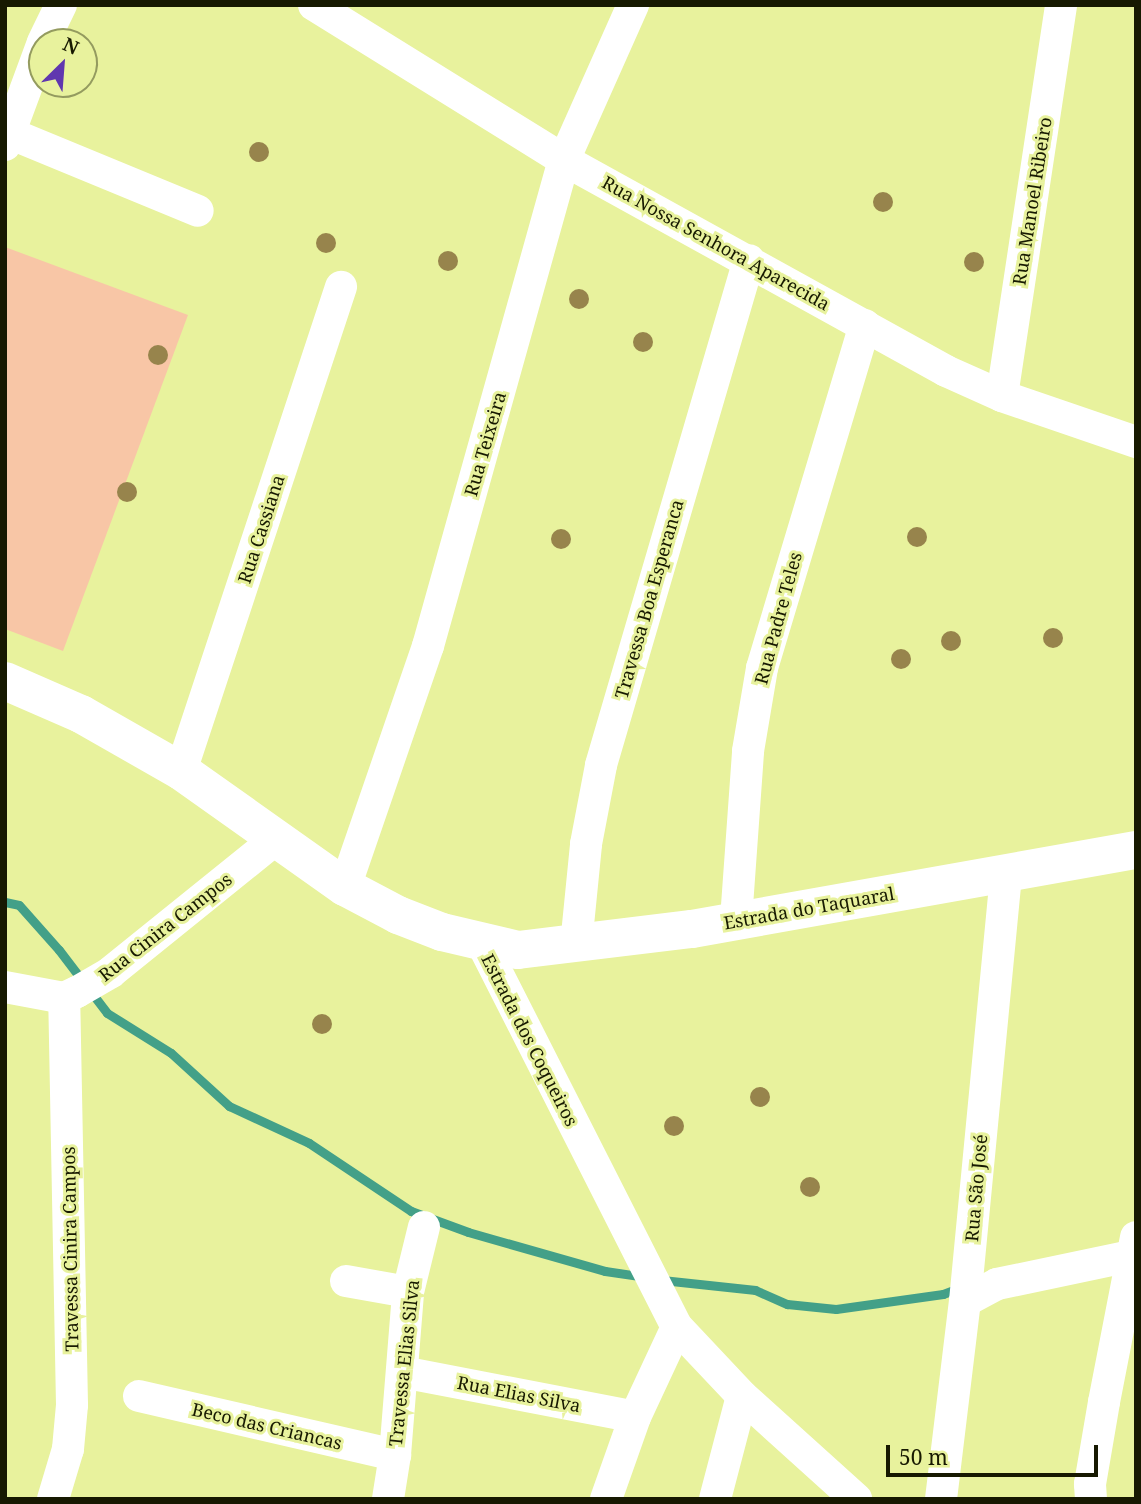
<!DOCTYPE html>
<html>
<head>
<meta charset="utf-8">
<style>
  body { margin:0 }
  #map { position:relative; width:1141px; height:1504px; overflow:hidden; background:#e8f29d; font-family:"Noto Serif",serif }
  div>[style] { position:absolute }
  .green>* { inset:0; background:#f8c6a6 }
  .stream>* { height:9px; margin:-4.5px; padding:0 4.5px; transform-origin:4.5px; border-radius:4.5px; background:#43a088 }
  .street>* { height:32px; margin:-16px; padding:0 16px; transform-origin:16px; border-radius:16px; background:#fff }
  .secondary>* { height:38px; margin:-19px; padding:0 19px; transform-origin:19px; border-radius:19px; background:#fff }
  .trees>* { width:20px; height:20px; margin:-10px; border-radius:50%; background:#97844c }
  span { translate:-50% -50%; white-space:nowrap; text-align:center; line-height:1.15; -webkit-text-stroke:6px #e8f29d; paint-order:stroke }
  .street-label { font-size:18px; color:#171901 }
  .frame { position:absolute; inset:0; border:7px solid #171901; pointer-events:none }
  .north { position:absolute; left:28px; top:28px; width:70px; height:70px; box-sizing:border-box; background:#e8f29d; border:2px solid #949b5f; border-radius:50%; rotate:25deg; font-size:19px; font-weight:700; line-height:28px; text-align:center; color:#171901 }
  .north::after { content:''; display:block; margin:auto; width:24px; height:32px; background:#6037af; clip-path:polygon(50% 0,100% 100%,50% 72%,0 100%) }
  .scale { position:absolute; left:886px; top:1445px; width:212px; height:32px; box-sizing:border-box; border:4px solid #171901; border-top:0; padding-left:9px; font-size:21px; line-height:24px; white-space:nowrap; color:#171901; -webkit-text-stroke:5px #e8f29d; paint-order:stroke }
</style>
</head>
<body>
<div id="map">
  <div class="green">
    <div style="clip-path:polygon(5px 247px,188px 315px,63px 651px,5px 629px)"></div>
  </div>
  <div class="stream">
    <div style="left:5px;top:902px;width:14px;rotate:12deg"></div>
    <div style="left:19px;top:905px;width:60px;rotate:48.4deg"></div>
    <div style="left:59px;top:950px;width:79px;rotate:52.7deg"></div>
    <div style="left:107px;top:1013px;width:75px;rotate:32deg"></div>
    <div style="left:171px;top:1053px;width:79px;rotate:42.4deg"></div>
    <div style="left:229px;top:1106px;width:88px;rotate:24.8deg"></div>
    <div style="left:309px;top:1143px;width:123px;rotate:33.7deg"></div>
    <div style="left:411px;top:1211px;width:61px;rotate:20.2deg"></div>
    <div style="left:468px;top:1232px;width:142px;rotate:15.9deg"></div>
    <div style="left:605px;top:1271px;width:40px;rotate:8.5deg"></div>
    <div style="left:662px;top:1280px;width:94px;rotate:6.1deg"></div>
    <div style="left:755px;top:1290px;width:35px;rotate:24deg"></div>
    <div style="left:787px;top:1304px;width:49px;rotate:5.8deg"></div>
    <div style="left:836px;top:1309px;width:108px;rotate:-8deg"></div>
    <div style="left:943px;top:1294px;width:19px;rotate:-21deg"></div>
  </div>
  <div class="street">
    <div style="left:314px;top:5px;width:294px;rotate:31.8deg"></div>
    <div style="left:564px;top:160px;width:436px;rotate:28.9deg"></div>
    <div style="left:946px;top:371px;width:61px;rotate:24.1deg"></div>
    <div style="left:1002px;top:396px;width:142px;rotate:18.9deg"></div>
    <div style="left:43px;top:42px;width:41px;rotate:-64.1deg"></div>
    <div style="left:9px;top:133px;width:204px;rotate:22.4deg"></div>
    <div style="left:5px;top:145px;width:107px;rotate:-69.7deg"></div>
    <div style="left:1002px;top:396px;width:395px;rotate:-81.4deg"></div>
    <div style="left:181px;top:771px;width:510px;rotate:-71.71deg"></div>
    <div style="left:345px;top:887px;width:255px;rotate:-71deg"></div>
    <div style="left:428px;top:646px;width:505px;rotate:-74.37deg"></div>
    <div style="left:564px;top:160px;width:170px;rotate:-66deg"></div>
    <div style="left:736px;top:920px;width:169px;rotate:-85.9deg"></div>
    <div style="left:748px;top:751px;width:84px;rotate:-80.4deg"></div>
    <div style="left:762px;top:668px;width:358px;rotate:-73.3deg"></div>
    <div style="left:482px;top:943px;width:431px;rotate:63.1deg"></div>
    <div style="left:677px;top:1327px;width:95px;rotate:46.7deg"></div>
    <div style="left:742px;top:1396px;width:154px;rotate:42.1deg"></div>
    <div style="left:576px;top:945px;width:101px;rotate:-84.3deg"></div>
    <div style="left:586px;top:844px;width:80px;rotate:-79.2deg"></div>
    <div style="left:601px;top:765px;width:526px;rotate:-73.67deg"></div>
    <div style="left:5px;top:987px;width:60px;rotate:10.6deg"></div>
    <div style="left:64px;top:998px;width:14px;rotate:-25deg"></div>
    <div style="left:77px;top:992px;width:39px;rotate:-30deg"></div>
    <div style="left:111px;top:972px;width:212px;rotate:-38.9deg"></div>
    <div style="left:346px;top:1281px;width:63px;rotate:10.1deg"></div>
    <div style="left:965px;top:1301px;width:36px;rotate:-28deg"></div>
    <div style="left:997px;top:1284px;width:142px;rotate:-11.8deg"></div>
    <div style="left:402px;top:1372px;width:237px;rotate:10.9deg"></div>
    <div style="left:139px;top:1396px;width:263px;rotate:13deg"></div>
    <div style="left:53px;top:1499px;width:52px;rotate:-73.3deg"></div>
    <div style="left:68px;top:1449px;width:44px;rotate:-84.8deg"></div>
    <div style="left:72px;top:1405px;width:407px;rotate:-91.1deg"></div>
    <div style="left:388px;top:1499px;width:45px;rotate:-81deg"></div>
    <div style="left:395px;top:1455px;width:164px;rotate:-85.4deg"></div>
    <div style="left:408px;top:1292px;width:67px;rotate:-76.2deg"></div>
    <div style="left:606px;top:1499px;width:87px;rotate:-70.5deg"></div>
    <div style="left:635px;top:1417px;width:99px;rotate:-65deg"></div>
    <div style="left:715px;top:1499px;width:106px;rotate:-75.3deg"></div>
    <div style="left:941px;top:1499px;width:199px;rotate:-83.1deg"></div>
    <div style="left:965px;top:1301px;width:427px;rotate:-84.5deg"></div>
    <div style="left:1091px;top:1499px;width:15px;rotate:-94deg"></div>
    <div style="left:1090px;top:1484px;width:83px;rotate:-80.3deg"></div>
    <div style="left:1104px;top:1402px;width:168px;rotate:-79deg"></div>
  </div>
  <div class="secondary">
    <div style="left:5px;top:681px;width:83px;rotate:23.5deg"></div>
    <div style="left:81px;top:714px;width:115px;rotate:29.7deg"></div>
    <div style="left:181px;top:771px;width:201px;rotate:35.3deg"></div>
    <div style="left:345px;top:887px;width:60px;rotate:27.8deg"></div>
    <div style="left:398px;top:915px;width:47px;rotate:21.1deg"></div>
    <div style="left:442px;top:932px;width:78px;rotate:13.3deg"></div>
    <div style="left:518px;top:950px;width:175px;rotate:-6.9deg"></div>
    <div style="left:692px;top:929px;width:451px;rotate:-10.1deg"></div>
  </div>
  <div class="trees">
    <div style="left:259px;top:152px"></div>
    <div style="left:883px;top:202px"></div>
    <div style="left:326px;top:243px"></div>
    <div style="left:448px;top:261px"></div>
    <div style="left:974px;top:262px"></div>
    <div style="left:579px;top:299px"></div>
    <div style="left:643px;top:342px"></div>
    <div style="left:158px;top:355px"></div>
    <div style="left:127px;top:492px"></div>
    <div style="left:917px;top:537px"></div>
    <div style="left:561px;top:539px"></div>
    <div style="left:1053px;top:638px"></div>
    <div style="left:951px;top:641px"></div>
    <div style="left:901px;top:659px"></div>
    <div style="left:322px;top:1024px"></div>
    <div style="left:760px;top:1097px"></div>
    <div style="left:674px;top:1126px"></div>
    <div style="left:810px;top:1187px"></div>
  </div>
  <div class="street-label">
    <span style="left:1032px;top:201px;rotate:-81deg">Rua Manoel Ribeiro</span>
    <span style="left:716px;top:243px;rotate:29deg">Rua Nossa Senhora Aparecida</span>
    <span style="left:485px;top:444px;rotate:-74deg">Rua Teixeira</span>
    <span style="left:261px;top:529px;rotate:-72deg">Rua Cassiana</span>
    <span style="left:649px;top:599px;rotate:-74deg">Travessa Boa Esperanca</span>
    <span style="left:778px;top:618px;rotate:-75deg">Rua Padre Teles</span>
    <span style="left:809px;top:908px;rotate:-10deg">Estrada do Taquaral</span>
    <span style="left:165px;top:927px;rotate:-38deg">Rua Cinira Campos</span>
    <span style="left:530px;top:1040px;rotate:63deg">Estrada dos Coqueiros</span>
    <span style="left:976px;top:1188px;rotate:-85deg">Rua São José</span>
    <span style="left:70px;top:1249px;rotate:-91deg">Travessa Cinira Campos</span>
    <span style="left:404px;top:1363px;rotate:-84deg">Travessa Elias Silva</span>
    <span style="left:519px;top:1394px;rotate:11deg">Rua Elias Silva</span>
    <span style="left:267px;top:1426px;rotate:13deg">Beco das Criancas</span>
  </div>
  <div class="frame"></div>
  <div class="north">N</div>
  <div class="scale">50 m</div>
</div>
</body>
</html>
